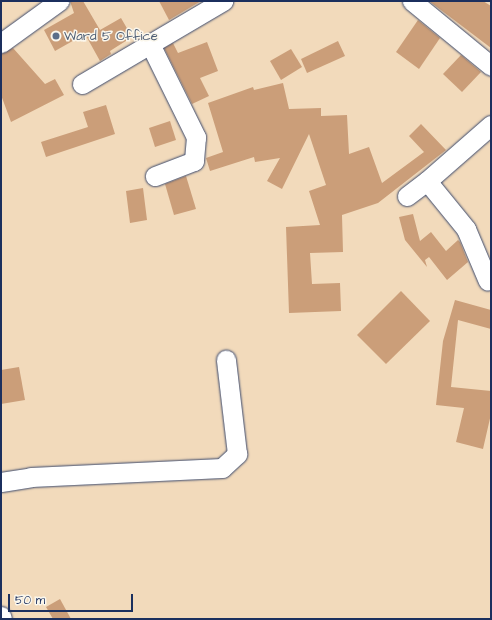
<!DOCTYPE html>
<html>
<head>
<meta charset="utf-8">
<style>
  body { margin:0 }
  #map { position:relative; width:492px; height:620px; overflow:hidden; background:#f2dabb; font-family:"Architects Daughter",sans-serif }
  div>[style] { position:absolute }
  .building>* { inset:0; background:#cb9e79 }
  .roads { filter:drop-shadow(0 0 1px #3b496c) drop-shadow(0 0 1px #3b496c) }
  .minor>* { height:19px; margin:-9.5px; padding:0 9.5px; transform-origin:9.5px; border-radius:9.5px; background:#fff }
  .dots>* { width:11px; height:11px; translate:-50% -50%; box-sizing:border-box; border:2px solid #fbf7ec; border-radius:50% }
  span { translate:-50% -50%; white-space:nowrap; text-align:center; line-height:1.15; -webkit-text-stroke:3px #fbf7ec; paint-order:stroke }
  .service-label { font-size:13px; color:#4e5e75 }
  .left { translate:0 -50%; text-align:left }
  .frame { position:absolute; inset:0; border:2px solid #1b2f5e; pointer-events:none }
  .scale { position:absolute; left:8px; top:594px; width:125px; height:18px; box-sizing:border-box; border:2px solid #1b2f5e; border-top:0; padding-left:5px; font-size:12px; line-height:14px; white-space:nowrap; color:#1b2f5e; -webkit-text-stroke:3px #fbf7ec; paint-order:stroke }
</style>
</head>
<body>
<div id="map">
  <div class="building">
    <div style="clip-path:polygon(70px 1px,83px 1px,100px 30px,121px 18px,132px 37px,110px 51px,111px 54px,100px 61px,85px 34px,55px 51px,44px 30px,74px 13px)"></div>
    <div style="clip-path:polygon(159px 1px,201px 1px,169px 20px)"></div>
    <div style="clip-path:polygon(429px 1px,483px 1px,491px 6px,491px 48px)"></div>
    <div style="clip-path:polygon(418px 20px,440px 38px,419px 69px,396px 52px)"></div>
    <div style="clip-path:polygon(338px 41px,345px 56px,307px 73px,301px 59px)"></div>
    <div style="clip-path:polygon(207px 42px,218px 71px,200px 78px,209px 96px,192px 104px,164px 48px,173px 43px,178px 53px)"></div>
    <div style="clip-path:polygon(13px 48px,45px 84px,55px 79px,64px 95px,11px 122px,1px 95px,1px 54px)"></div>
    <div style="clip-path:polygon(291px 49px,302px 67px,281px 80px,270px 61px)"></div>
    <div style="clip-path:polygon(461px 55px,481px 72px,462px 92px,443px 74px)"></div>
    <div style="clip-path:polygon(283px 83px,289px 109px,321px 108px,321px 116px,347px 115px,349px 154px,369px 147px,382px 183px,424px 152px,409px 136px,421px 124px,446px 150px,378px 203px,342px 215px,343px 252px,310px 253px,312px 284px,340px 283px,341px 311px,289px 313px,286px 227px,320px 225px,309px 191px,326px 185px,309px 134px,282px 189px,267px 181px,280px 158px,255px 162px,254px 157px,210px 171px,206px 158px,223px 152px,208px 103px,253px 87px,254px 90px)"></div>
    <div style="clip-path:polygon(106px 105px,115px 134px,46px 157px,41px 142px,88px 127px,83px 112px)"></div>
    <div style="clip-path:polygon(170px 121px,176px 140px,155px 147px,149px 128px)"></div>
    <div style="clip-path:polygon(186px 176px,196px 209px,174px 215px,165px 184px)"></div>
    <div style="clip-path:polygon(143px 188px,147px 220px,130px 223px,126px 191px)"></div>
    <div style="clip-path:polygon(413px 214px,420px 241px,431px 232px,446px 251px,458px 240px,460px 242px,468px 262px,447px 280px,429px 257px,425px 260px,427px 267px,405px 240px,399px 217px)"></div>
    <div style="clip-path:polygon(401px 291px,430px 321px,386px 364px,357px 335px)"></div>
    <div style="clip-path:polygon(455px 300px,491px 310px,491px 329px,458px 320px,451px 387px,491px 391px,491px 414px,483px 449px,456px 442px,464px 408px,436px 405px,443px 341px)"></div>
    <div style="clip-path:polygon(19px 367px,25px 400px,1px 404px,1px 370px)"></div>
    <div style="clip-path:polygon(60px 599px,71px 619px,53px 619px,46px 607px)"></div>
  </div>
  <div class="roads">
    <div class="minor">
      <div style="left:412px;top:1px;width:102px;rotate:39.4deg"></div>
      <div style="left:1px;top:43px;width:72px;rotate:-35.9deg"></div>
      <div style="left:151px;top:46px;width:102px;rotate:63.7deg"></div>
      <div style="left:196px;top:137px;width:24px;rotate:95deg"></div>
      <div style="left:194px;top:161px;width:42px;rotate:159deg"></div>
      <div style="left:82px;top:84px;width:164px;rotate:-30.5deg"></div>
      <div style="left:427px;top:181px;width:62px;rotate:50.9deg"></div>
      <div style="left:466px;top:229px;width:56px;rotate:67.1deg"></div>
      <div style="left:407px;top:196px;width:25px;rotate:-37deg"></div>
      <div style="left:427px;top:181px;width:85px;rotate:-41.2deg"></div>
      <div style="left:1px;top:482px;width:30px;rotate:-9deg"></div>
      <div style="left:31px;top:477px;width:191px;rotate:-2.7deg"></div>
      <div style="left:222px;top:468px;width:21px;rotate:-43deg"></div>
      <div style="left:237px;top:454px;width:95px;rotate:-96.7deg"></div>
      <div style="left:1px;top:616px;width:3px;rotate:72deg"></div>
    </div>
  </div>
  <div class="dots">
    <div style="left:56px;top:36px;background:#5c6f8a"></div>
  </div>
  <div class="service-label">
    <span class="left" style="left:64px;top:36px">Ward 5 Office</span>
  </div>
  <div class="frame"></div>
  <div class="scale">50 m</div>
</div>
</body>
</html>
